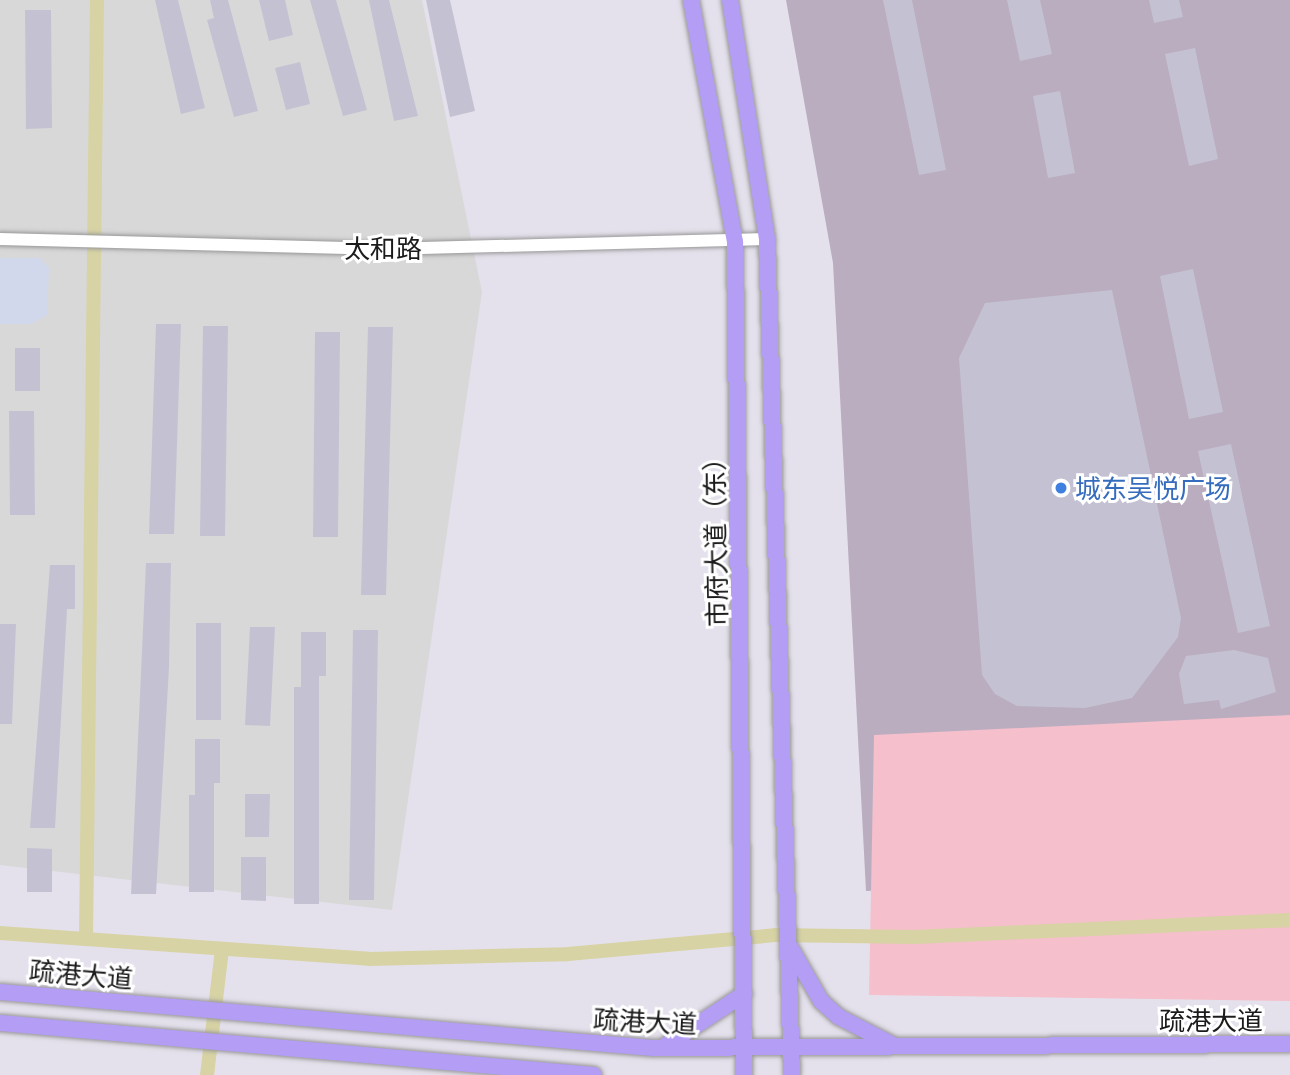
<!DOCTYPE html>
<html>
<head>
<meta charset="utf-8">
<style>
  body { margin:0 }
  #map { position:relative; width:1290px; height:1075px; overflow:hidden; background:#e5e1ec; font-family:"Exo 2","Noto Sans SC",sans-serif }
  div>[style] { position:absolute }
  .residential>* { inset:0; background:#d8d8d9 }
  .commercial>* { inset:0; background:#d1d8ec }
  .construction>* { inset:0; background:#baadc0 }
  .park>* { inset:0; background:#f5bfcb }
  .canal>* { height:14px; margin:-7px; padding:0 7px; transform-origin:7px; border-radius:7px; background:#d7d3a4 }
  .building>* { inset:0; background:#c4c2d2 }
  .roads { filter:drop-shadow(0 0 2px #989898) drop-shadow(0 0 2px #989898) }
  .tertiary>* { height:12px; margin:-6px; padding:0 6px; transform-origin:6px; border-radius:6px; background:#fff }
  .primary>* { height:16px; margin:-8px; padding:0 8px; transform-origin:8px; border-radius:8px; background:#b49df5 }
  .dots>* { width:19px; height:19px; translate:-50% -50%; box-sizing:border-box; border:4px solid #fff; border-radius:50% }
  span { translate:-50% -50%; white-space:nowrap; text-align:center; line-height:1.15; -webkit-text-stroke:6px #fff; paint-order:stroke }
  .street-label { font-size:26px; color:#1b1b1b }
  .shop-label { font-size:26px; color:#366cbe }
  .left { translate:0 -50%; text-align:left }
</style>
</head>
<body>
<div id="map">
  <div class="residential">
    <div style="clip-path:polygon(0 0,422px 0,482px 292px,392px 910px,0 865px)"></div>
  </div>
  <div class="commercial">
    <div style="clip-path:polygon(0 258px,40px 258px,49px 268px,47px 315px,31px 324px,0 324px)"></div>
  </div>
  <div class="construction">
    <div style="clip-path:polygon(786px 0,1290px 0,1290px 871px,866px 891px,833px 263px)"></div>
  </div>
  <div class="park">
    <div style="clip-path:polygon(1290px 715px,1290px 1001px,869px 995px,874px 735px)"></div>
  </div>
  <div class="canal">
    <div style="left:0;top:933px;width:370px;rotate:4deg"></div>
    <div style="left:369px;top:959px;width:199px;rotate:-1.4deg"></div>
    <div style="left:568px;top:954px;width:208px;rotate:-5.2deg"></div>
    <div style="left:775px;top:935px;width:140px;rotate:0.8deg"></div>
    <div style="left:915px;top:937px;width:375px;rotate:-2.6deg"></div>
    <div style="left:86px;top:939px;width:939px;rotate:-89.33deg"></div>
    <div style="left:207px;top:1075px;width:127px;rotate:-83.2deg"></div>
  </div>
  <div class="building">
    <div style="clip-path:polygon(155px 0,178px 0,205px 108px,181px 114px)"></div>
    <div style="clip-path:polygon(210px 0,228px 0,258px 111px,234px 117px,207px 20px,214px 18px)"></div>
    <div style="clip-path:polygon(259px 0,285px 0,293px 35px,269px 41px)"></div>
    <div style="clip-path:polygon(310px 0,336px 0,367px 110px,343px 116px)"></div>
    <div style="clip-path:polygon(369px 0,389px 0,418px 116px,394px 121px)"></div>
    <div style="clip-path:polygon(426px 0,450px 0,475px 111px,450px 117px)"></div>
    <div style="clip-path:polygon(883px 0,912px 0,946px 170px,919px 175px)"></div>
    <div style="clip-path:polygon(1007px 0,1040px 0,1052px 54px,1020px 61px)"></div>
    <div style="clip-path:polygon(1149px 0,1179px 0,1183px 17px,1154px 23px)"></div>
    <div style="clip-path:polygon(25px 10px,51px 10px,52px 128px,26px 129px)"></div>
    <div style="clip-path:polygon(1195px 48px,1218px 159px,1189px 166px,1165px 54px)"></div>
    <div style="clip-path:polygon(300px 62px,310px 104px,286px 110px,275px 68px)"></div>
    <div style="clip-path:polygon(1060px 91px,1075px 173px,1048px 178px,1033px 96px)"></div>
    <div style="clip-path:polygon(1193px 269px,1223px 412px,1189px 419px,1160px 276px)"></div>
    <div style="clip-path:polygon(1112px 290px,1181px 618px,1178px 637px,1132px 698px,1085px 708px,1017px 706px,995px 694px,982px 675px,959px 358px,985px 303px)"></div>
    <div style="clip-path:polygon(156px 324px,181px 324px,174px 534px,149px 534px)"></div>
    <div style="clip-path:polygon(203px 326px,228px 326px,225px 536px,200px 536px)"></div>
    <div style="clip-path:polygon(368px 327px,393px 327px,386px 595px,361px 595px)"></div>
    <div style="clip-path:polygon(315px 332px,340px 332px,338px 537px,313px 537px)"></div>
    <div style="clip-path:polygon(15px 348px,40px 348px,40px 391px,15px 391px)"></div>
    <div style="clip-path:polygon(9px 411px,34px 411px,35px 515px,10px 515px)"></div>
    <div style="clip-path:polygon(1231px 444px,1270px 626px,1238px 633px,1198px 451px)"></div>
    <div style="clip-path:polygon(146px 563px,171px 563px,169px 667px,156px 894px,131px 894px)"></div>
    <div style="clip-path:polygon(50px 565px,75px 565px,75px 609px,67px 609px,55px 828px,30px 828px)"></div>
    <div style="clip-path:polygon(196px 623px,221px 623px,221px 720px,196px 720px)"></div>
    <div style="clip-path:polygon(0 624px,16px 624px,12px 724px,0 724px)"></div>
    <div style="clip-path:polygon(250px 627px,275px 627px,270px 726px,245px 725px)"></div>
    <div style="clip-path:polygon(353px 630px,378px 630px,374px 900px,349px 900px)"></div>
    <div style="clip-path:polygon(301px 632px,326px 632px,326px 676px,319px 676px,319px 904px,294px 904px,294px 687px,301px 687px)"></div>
    <div style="clip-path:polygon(1234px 650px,1268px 658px,1276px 692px,1221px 709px,1219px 700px,1184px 704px,1179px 674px,1186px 656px)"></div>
    <div style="clip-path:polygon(195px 739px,220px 739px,220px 783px,214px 783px,214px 892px,189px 892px,189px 795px,195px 795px)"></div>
    <div style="clip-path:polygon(245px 794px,270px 794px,269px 837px,245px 837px)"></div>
    <div style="clip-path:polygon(27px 848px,52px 849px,52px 892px,27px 892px)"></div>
    <div style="clip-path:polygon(241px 857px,266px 857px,266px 901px,241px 900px)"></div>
  </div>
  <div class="roads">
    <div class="tertiary">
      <div style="left:0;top:239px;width:385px;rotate:1.5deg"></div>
      <div style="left:385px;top:249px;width:382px;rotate:-1.5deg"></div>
    </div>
    <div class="primary">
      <div style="left:691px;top:0;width:246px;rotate:79.7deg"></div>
      <div style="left:735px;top:242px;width:833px;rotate:89.38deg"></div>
      <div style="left:730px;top:0;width:242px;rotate:81.2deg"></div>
      <div style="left:767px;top:239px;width:836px;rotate:88.29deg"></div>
      <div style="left:790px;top:947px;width:62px;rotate:60.1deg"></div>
      <div style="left:821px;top:1001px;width:24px;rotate:42deg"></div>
      <div style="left:839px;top:1017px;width:59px;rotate:27.4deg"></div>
      <div style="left:0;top:992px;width:655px;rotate:4.9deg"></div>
      <div style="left:653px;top:1048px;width:637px;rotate:-0.36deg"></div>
      <div style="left:0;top:1023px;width:596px;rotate:5deg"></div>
      <div style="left:665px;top:1046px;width:95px;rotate:-33.4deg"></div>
    </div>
  </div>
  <div class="dots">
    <div style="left:1061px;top:488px;background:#3f7fe0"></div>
  </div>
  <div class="street-label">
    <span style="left:383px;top:248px">太和路</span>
    <span style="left:715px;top:536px;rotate:-91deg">市府大道（东）</span>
    <span style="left:81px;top:974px;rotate:5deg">疏港大道</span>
    <span style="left:1211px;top:1020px">疏港大道</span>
    <span style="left:645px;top:1021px;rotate:3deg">疏港大道</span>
  </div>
  <div class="shop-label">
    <span class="left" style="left:1075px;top:488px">城东吴悦广场</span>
  </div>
</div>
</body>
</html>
